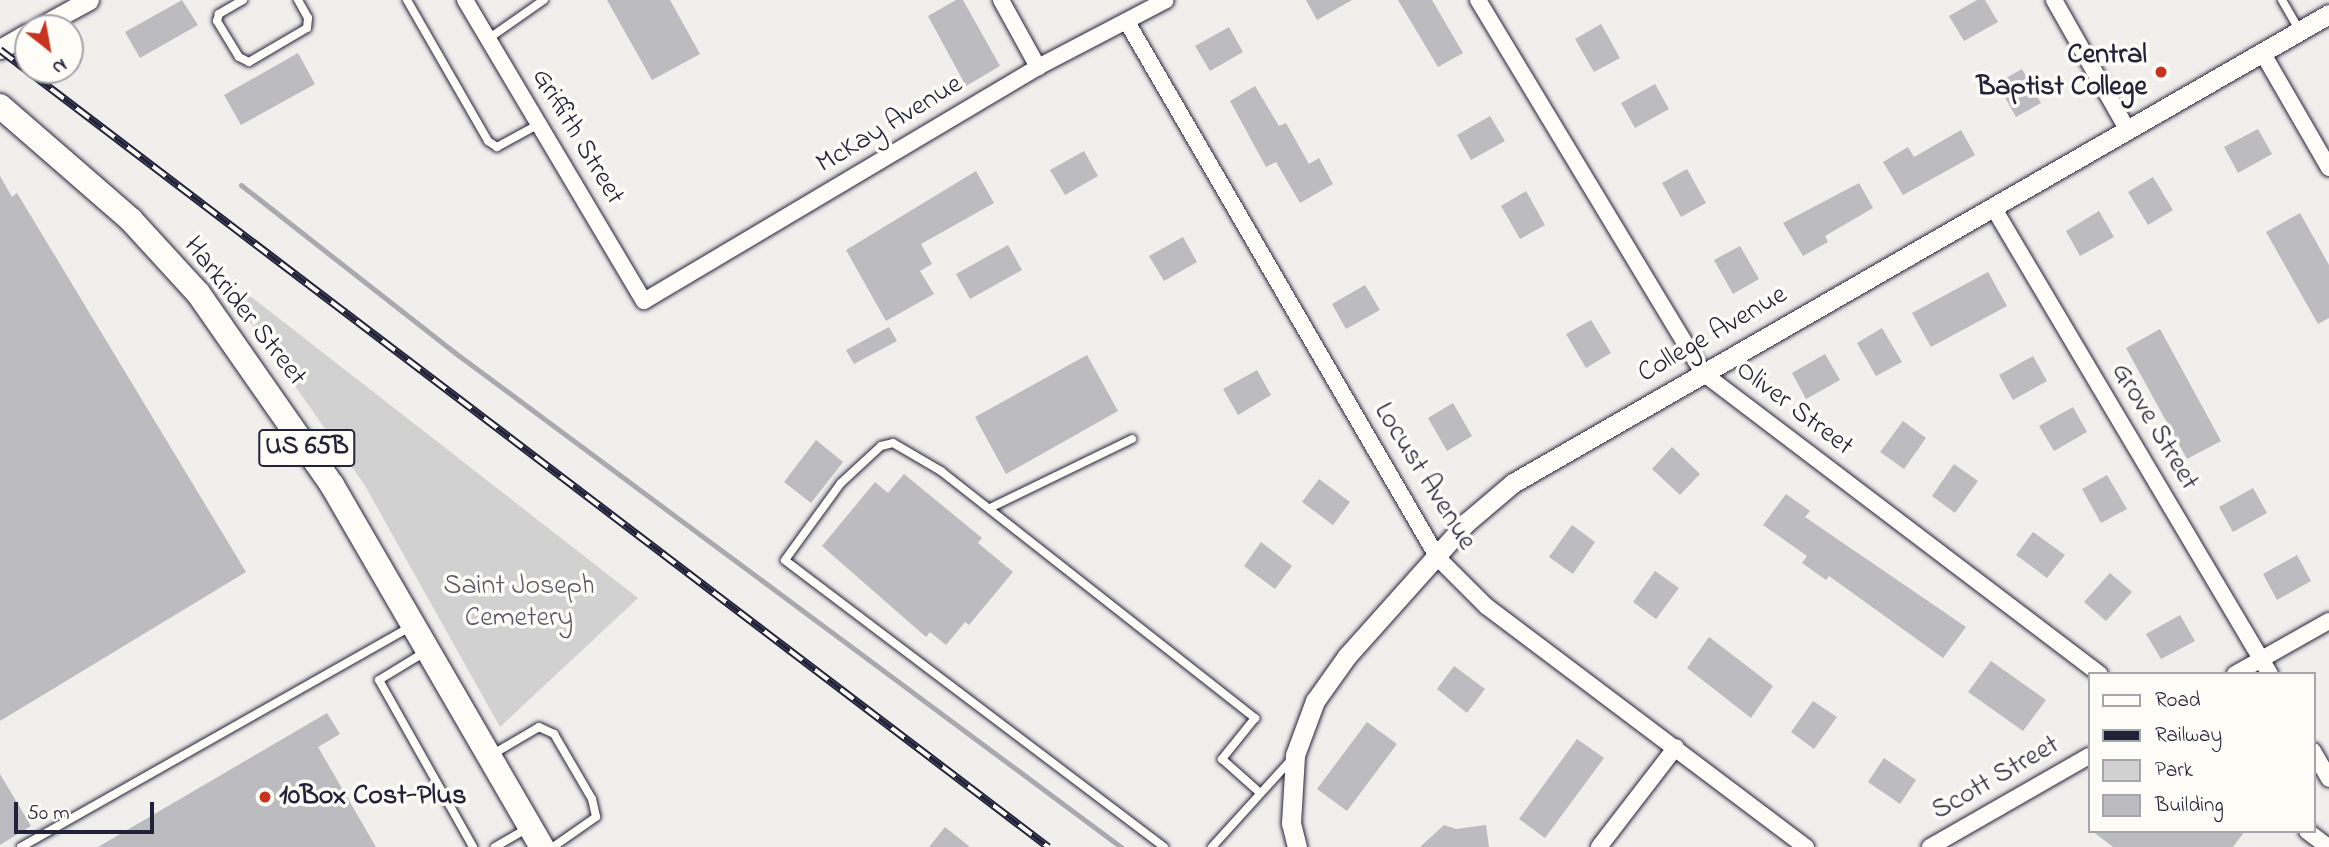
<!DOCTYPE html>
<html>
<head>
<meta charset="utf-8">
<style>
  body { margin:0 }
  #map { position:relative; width:2329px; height:847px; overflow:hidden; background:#f0efec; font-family:"Indie Flower",sans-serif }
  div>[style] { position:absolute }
  .green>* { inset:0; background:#d2d1d1 }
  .stream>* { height:5px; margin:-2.5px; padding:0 2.5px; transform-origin:2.5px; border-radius:2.5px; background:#a9a9b0 }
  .building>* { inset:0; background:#bcbcc0 }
  .roads { filter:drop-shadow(0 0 2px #22223b) drop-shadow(0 0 2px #22223b) }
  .service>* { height:8px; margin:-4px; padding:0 4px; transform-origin:4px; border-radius:4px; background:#fdfcf7 }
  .minor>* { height:16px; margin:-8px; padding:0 8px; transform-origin:8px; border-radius:8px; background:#fdfcf7 }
  .tertiary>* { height:19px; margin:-9.5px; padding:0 9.5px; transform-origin:9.5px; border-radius:9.5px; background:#fdfcf7 }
  .primary>* { height:24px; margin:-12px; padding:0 12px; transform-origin:12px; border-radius:12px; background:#fdfcf7 }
  .rail>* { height:8px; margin-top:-4px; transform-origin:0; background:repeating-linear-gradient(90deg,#fdfcf7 0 16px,#22223b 0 32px); box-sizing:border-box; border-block:2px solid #22223b }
  .dots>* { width:19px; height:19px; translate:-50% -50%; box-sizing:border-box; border:4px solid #fdfcf7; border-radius:50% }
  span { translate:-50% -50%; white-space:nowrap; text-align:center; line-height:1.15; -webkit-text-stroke:7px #fdfcf7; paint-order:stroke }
  .shield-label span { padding:2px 5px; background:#fdfcf7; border:2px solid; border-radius:5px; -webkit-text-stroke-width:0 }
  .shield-label { font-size:26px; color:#22223b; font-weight:700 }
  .poi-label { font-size:28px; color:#22223b; font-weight:700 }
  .right { translate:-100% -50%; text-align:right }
  .left { translate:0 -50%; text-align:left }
  .street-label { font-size:28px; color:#22223b }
  .park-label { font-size:28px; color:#575768 }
  .legend { position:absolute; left:2088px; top:672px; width:228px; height:161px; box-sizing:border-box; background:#fdfcf7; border:2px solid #a5a5ac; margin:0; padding:9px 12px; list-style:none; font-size:21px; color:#22223b }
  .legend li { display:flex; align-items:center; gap:14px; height:35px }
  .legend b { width:35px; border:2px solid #a5a5ac }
  .north { position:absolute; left:14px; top:14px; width:70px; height:70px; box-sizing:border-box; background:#fdfcf7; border:2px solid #a5a5ac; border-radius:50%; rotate:149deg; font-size:19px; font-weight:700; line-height:28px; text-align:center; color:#22223b }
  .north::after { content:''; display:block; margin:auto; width:24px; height:32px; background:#c8321e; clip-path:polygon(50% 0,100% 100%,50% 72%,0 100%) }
  .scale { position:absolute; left:14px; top:802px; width:140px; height:32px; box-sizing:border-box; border:4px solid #22223b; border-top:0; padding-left:9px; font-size:21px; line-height:24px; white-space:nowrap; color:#22223b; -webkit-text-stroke:5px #fdfcf7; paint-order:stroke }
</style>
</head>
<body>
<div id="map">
  <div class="green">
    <div style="clip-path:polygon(250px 296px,638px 598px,500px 727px,364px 484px,240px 308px)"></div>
  </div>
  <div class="stream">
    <div style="left:241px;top:185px;width:276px;rotate:38.1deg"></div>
    <div style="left:458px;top:355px;width:826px;rotate:36.58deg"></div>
  </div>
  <div class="building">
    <div style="clip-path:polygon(182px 0,198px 25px,140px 58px,125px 32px)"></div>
    <div style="clip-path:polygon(607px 0,670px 0,700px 54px,652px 80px)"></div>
    <div style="clip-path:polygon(956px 0,963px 0,1000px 66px,966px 86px,928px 16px)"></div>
    <div style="clip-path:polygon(1306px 0,1352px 0,1317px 20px)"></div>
    <div style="clip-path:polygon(1398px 0,1432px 0,1463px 53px,1438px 67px)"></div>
    <div style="clip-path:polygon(1977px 0,1985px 0,1998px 22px,1964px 41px,1949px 16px)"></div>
    <div style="clip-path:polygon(1601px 24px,1620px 58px,1594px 72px,1575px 39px)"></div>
    <div style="clip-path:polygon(1229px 27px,1243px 52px,1210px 71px,1195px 46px)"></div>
    <div style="clip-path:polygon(298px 53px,315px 84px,241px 125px,224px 95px)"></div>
    <div style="clip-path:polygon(2022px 69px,2041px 103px,2016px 117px,1997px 83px)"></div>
    <div style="clip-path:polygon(1655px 84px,1669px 109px,1635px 128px,1621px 103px)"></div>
    <div style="clip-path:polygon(1255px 86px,1279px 126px,1286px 123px,1309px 164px,1319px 158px,1333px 184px,1300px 203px,1276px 162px,1266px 167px,1230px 101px)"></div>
    <div style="clip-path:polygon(1490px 116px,1505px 141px,1471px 160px,1457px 135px)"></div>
    <div style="clip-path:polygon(2258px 129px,2272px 154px,2238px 173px,2224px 147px)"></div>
    <div style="clip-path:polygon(1961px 130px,1975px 155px,1903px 195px,1883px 162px,1908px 147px,1914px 157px)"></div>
    <div style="clip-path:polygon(1084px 151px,1098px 176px,1065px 195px,1050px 170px)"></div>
    <div style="clip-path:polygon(1687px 169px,1706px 203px,1681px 217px,1662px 183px)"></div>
    <div style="clip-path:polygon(976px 171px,994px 203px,921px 244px,932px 264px,920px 271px,934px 294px,886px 321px,846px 250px)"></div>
    <div style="clip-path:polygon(0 176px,12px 197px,17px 193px,246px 572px,0 721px)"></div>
    <div style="clip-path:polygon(2153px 177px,2173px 210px,2148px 225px,2128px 192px)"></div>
    <div style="clip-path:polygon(1859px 183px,1873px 208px,1825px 236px,1828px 242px,1803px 256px,1783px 223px)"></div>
    <div style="clip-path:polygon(1526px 191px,1545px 225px,1520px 239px,1501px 206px)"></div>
    <div style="clip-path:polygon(2099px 211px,2114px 237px,2080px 256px,2066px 231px)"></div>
    <div style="clip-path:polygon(2300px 213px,2329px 265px,2329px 318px,2318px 324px,2266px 232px)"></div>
    <div style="clip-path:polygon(1183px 237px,1197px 262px,1164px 281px,1149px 256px)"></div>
    <div style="clip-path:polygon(1008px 245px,1022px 270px,970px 299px,956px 274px)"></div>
    <div style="clip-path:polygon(1740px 246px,1759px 279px,1733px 294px,1714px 260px)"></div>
    <div style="clip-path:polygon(1988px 272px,2007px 306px,1931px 347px,1912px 313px)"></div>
    <div style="clip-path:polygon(1365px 285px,1380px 310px,1346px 329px,1332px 304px)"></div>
    <div style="clip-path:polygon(1591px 320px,1611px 353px,1586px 368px,1566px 334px)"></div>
    <div style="clip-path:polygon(889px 327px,897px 341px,854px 364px,846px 350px)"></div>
    <div style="clip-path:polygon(1882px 328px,1902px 362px,1876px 376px,1857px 343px)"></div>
    <div style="clip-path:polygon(2160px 329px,2221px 441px,2187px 459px,2126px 348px)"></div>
    <div style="clip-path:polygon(1825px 354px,1840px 380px,1806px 399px,1792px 373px)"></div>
    <div style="clip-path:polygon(1087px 355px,1118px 411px,1006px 474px,975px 417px)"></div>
    <div style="clip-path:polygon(2033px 356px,2047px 381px,2013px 400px,1999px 375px)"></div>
    <div style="clip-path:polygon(1257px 370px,1271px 395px,1238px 415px,1223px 389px)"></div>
    <div style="clip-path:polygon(1453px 403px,1472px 436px,1447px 451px,1428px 418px)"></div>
    <div style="clip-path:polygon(2073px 407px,2087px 432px,2054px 451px,2039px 426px)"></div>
    <div style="clip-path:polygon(1903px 421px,1926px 438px,1904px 469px,1880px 452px)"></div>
    <div style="clip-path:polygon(816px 440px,843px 462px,811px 503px,784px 482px)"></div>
    <div style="clip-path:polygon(1672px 447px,1700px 474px,1680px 495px,1652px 469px)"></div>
    <div style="clip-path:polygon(1954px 464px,1978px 481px,1955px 513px,1932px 496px)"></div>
    <div style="clip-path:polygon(904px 474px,982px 538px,978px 543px,1013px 572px,969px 625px,965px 622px,946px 645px,930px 632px,926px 637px,822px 546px,875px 482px,888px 493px)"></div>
    <div style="clip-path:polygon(2107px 475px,2127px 509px,2101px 523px,2082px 489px)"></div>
    <div style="clip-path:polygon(1319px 479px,1350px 502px,1333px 525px,1302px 502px)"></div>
    <div style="clip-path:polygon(2253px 488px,2267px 513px,2233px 532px,2219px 507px)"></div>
    <div style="clip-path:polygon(1786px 494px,1810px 511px,1805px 517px,1966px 627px,1943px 658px,1829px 576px,1826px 580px,1802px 563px,1807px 556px,1763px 525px)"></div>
    <div style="clip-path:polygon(1572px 525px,1595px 542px,1573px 574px,1549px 557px)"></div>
    <div style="clip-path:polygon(2033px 532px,2065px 555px,2047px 578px,2016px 555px)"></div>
    <div style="clip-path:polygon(1261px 542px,1292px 566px,1275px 589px,1244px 566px)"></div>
    <div style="clip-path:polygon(2297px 555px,2311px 581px,2277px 600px,2263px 574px)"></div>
    <div style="clip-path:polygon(1655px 571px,1679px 588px,1656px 619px,1633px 602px)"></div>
    <div style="clip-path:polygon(2110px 573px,2132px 592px,2106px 621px,2084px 602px)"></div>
    <div style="clip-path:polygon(2180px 615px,2195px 641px,2161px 659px,2146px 634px)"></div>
    <div style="clip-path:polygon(1709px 637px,1773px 686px,1751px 718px,1687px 668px)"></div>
    <div style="clip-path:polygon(1991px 661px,2046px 700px,2023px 731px,1968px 692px)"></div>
    <div style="clip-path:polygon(1454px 666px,1485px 689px,1467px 713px,1437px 689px)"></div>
    <div style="clip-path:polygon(1813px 701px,1837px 717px,1814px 749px,1791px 732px)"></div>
    <div style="clip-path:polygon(327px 713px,340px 734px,318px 747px,376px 847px,98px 847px)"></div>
    <div style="clip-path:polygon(1367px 722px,1397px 744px,1347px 811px,1317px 789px)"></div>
    <div style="clip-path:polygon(1577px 739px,1604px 758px,1545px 838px,1519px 819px)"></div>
    <div style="clip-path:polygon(1884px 758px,1916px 780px,1900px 804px,1868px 782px)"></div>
    <div style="clip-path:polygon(0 774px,31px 826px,0 845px)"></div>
    <div style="clip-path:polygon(1444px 825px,1456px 829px,1486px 825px,1489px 847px,1420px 847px)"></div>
    <div style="clip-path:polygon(945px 827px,970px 847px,929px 847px)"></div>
    <div style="clip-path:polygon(2092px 831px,2245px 831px,2233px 847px,2113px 847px)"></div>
  </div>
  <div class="roads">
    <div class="service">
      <div style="left:243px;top:0;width:28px;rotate:150deg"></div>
      <div style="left:219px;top:14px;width:7px;rotate:106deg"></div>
      <div style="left:217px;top:21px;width:42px;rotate:58.6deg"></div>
      <div style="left:239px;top:57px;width:11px;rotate:27deg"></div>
      <div style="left:249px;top:62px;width:67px;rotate:-30.4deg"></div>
      <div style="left:307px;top:28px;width:10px;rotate:-84deg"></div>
      <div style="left:308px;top:18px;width:21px;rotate:-119deg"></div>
      <div style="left:407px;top:0;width:163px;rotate:60.1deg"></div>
      <div style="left:488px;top:141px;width:11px;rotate:34deg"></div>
      <div style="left:497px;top:147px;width:48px;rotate:-28.7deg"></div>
      <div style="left:2282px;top:0;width:36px;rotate:60deg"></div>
      <div style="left:488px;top:39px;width:68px;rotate:-34.9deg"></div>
      <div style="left:990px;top:508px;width:158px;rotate:-25.9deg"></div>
      <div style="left:425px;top:652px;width:54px;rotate:148.7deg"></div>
      <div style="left:379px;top:680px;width:192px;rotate:60.6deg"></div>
      <div style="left:493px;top:754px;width:53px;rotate:-30.4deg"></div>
      <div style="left:539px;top:727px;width:17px;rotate:25deg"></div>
      <div style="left:554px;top:734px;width:75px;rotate:59.7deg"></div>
      <div style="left:592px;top:799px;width:18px;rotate:77deg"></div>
      <div style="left:596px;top:817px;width:52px;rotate:145.1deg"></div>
      <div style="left:21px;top:847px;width:448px;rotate:-29.5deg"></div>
      <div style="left:495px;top:847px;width:38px;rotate:-30deg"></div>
      <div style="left:1164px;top:847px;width:475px;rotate:-142.9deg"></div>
      <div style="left:785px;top:560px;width:95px;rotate:-54deg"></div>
      <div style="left:841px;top:483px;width:54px;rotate:-42.8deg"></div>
      <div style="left:881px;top:446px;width:12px;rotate:-14deg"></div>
      <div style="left:893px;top:443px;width:56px;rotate:30.3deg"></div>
      <div style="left:941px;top:471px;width:400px;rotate:38.2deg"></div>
      <div style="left:1255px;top:718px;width:53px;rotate:128.8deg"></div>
      <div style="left:1222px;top:759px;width:50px;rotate:41.7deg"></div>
      <div style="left:1212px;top:847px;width:118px;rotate:-47.8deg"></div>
    </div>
    <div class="minor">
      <div style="left:465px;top:0;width:350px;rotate:59.3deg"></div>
      <div style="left:644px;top:301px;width:458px;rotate:-30.7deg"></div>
      <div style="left:1038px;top:67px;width:144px;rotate:-27.6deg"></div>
      <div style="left:1001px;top:0;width:77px;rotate:61.1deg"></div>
      <div style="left:1478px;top:0;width:436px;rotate:58.9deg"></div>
      <div style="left:1703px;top:373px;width:498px;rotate:37.2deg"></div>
      <div style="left:2054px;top:0;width:148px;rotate:60.5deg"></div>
      <div style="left:1127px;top:22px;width:620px;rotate:59.88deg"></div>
      <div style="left:1438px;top:558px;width:68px;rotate:45deg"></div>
      <div style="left:1486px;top:606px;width:401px;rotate:37deg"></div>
      <div style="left:2262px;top:52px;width:134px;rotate:60deg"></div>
      <div style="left:1993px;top:207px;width:543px;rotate:59.33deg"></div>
      <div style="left:2235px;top:674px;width:108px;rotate:-29.4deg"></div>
      <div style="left:2313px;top:751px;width:32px;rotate:60deg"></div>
      <div style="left:2307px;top:831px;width:26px;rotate:37deg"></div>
      <div style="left:1599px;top:847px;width:126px;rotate:-52.4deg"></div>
      <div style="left:1930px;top:847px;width:183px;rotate:-29.8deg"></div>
    </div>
    <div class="tertiary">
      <div style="left:38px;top:28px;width:58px;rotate:-28.8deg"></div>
      <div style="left:0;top:49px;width:32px;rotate:-30deg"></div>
      <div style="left:1297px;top:847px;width:25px;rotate:-104deg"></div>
      <div style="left:1291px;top:823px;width:68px;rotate:-86.6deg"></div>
      <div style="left:1295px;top:755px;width:58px;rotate:-69.7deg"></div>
      <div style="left:1315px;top:701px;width:55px;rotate:-54.6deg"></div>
      <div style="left:1347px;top:656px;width:180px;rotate:-48.2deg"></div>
      <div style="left:1467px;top:522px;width:60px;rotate:-40.3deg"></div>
      <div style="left:1513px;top:483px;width:941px;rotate:-29.89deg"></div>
    </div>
    <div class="primary">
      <div style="left:0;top:106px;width:174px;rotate:41deg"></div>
      <div style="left:131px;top:220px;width:99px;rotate:47.5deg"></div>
      <div style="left:198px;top:293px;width:234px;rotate:55.1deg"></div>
      <div style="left:332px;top:485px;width:419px;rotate:59.9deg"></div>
    </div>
  </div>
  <div class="rail">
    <div style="left:0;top:50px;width:1317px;rotate:37.25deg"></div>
  </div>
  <div class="dots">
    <div style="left:2161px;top:72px;background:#c8321e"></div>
    <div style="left:265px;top:797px;background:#c8321e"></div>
  </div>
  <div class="shield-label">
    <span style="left:307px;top:448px">US 65B</span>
  </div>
  <div class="poi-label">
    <span class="right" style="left:2147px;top:72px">Central<br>Baptist College</span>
    <span class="left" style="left:279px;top:797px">10Box Cost-Plus</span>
  </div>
  <div class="street-label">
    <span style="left:890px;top:125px;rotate:-31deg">McKay Avenue</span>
    <span style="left:577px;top:137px;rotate:59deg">Griffith Street</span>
    <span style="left:244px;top:312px;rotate:52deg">Harkrider Street</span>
    <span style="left:1713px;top:335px;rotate:-30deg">College Avenue</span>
    <span style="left:1794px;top:409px;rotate:37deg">Oliver Street</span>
    <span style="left:2154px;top:427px;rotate:59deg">Grove Street</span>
    <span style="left:1424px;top:477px;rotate:58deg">Locust Avenue</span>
    <span style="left:1996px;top:779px;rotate:-30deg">Scott Street</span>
  </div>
  <div class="park-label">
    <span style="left:519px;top:603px">Saint Joseph<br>Cemetery</span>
  </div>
  <ul class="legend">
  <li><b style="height:9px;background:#fdfcf7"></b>Road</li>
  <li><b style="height:9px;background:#22223b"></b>Railway</li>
  <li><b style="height:19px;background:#d2d1d1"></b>Park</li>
  <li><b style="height:19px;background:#bcbcc0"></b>Building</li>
  </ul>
  <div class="north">N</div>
  <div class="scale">50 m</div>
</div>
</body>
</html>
